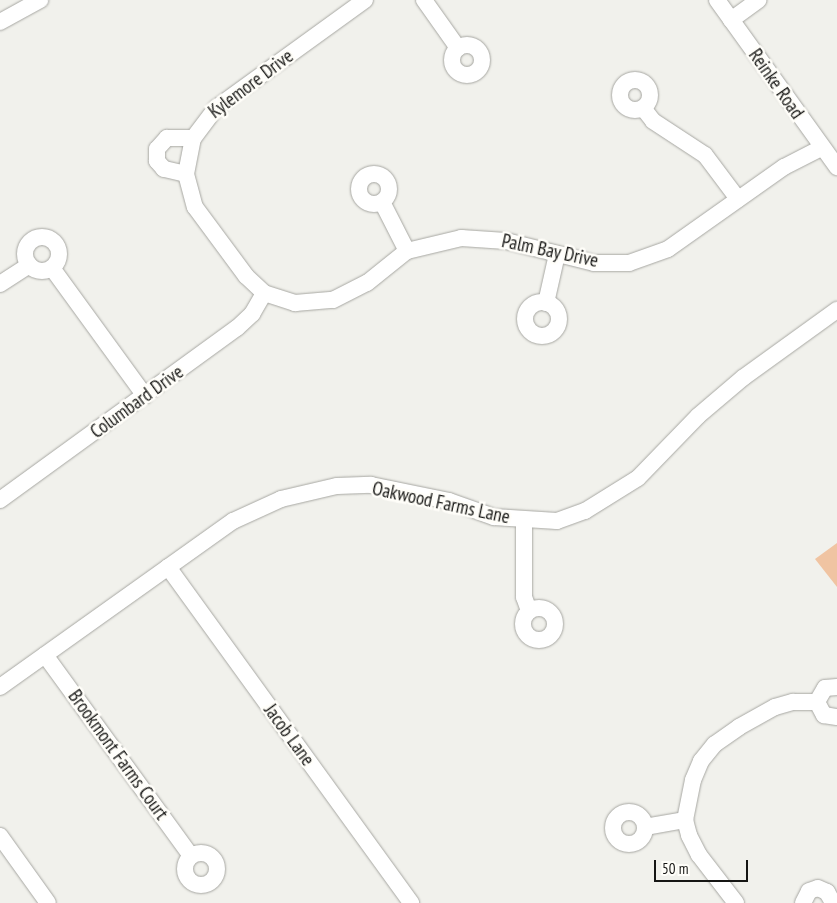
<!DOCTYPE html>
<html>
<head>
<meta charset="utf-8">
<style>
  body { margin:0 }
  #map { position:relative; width:837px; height:903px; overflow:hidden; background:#f1f1ec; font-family:"PT Sans Narrow",sans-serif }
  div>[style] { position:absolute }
  .green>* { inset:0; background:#f0c4a2 }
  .roads { filter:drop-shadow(0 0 1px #a7a7a2) drop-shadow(0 0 1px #a7a7a2) }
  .minor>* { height:16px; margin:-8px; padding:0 8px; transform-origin:8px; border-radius:8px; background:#fff }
  .minor>.ring { margin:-8px; padding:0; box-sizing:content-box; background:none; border:16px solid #fff; border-radius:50% }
  span { translate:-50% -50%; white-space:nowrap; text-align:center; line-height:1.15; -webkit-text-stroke:5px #fffef9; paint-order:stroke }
  .street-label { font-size:19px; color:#161614 }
  .scale { position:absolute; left:654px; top:860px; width:94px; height:22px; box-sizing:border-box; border:2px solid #161614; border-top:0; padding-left:6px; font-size:15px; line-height:18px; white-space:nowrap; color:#161614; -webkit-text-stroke:4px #fffef9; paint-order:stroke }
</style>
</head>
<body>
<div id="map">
  <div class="green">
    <div style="clip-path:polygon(837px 543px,837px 587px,815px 559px)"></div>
  </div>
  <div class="roads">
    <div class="minor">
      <div style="left:365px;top:0;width:184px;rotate:144.1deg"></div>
      <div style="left:216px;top:108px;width:38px;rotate:127deg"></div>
      <div style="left:193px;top:138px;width:37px;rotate:101deg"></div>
      <div style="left:186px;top:174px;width:34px;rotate:75deg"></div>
      <div style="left:195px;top:207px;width:86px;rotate:53.5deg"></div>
      <div style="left:246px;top:276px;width:25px;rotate:43deg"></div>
      <div style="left:264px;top:293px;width:33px;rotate:18deg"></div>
      <div style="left:295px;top:303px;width:38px;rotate:-5deg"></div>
      <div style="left:333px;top:300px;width:38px;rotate:-27deg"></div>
      <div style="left:367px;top:283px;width:51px;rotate:-38.7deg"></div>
      <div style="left:407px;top:251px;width:56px;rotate:-13.5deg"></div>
      <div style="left:461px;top:238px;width:45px;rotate:3.8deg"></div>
      <div style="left:506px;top:241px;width:91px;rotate:14deg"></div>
      <div style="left:594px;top:263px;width:35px"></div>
      <div style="left:629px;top:263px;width:41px;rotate:-19.7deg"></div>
      <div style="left:668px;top:249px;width:142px;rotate:-35.3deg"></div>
      <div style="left:784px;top:167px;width:42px;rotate:-27.2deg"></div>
      <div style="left:424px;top:0;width:59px;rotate:54.7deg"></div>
      <div style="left:717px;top:0;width:206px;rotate:54.3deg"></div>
      <div style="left:731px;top:20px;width:34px;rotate:-36deg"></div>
      <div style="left:0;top:22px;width:46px;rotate:-28.8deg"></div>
      <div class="ring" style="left:452px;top:45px;width:14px;height:14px"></div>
      <div class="ring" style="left:620px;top:80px;width:14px;height:14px"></div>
      <div style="left:643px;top:108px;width:16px;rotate:52deg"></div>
      <div style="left:653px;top:121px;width:62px;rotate:33.2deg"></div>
      <div style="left:705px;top:155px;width:55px;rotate:53.1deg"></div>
      <div class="ring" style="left:359px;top:174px;width:14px;height:14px"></div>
      <div style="left:186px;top:174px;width:23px;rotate:-167deg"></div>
      <div style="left:164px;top:169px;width:11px;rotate:-131deg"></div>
      <div style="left:157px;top:161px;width:12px;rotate:-90deg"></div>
      <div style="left:157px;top:149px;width:15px;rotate:-48deg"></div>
      <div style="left:167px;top:138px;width:26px"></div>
      <div style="left:382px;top:202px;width:55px;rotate:63deg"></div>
      <div class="ring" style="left:25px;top:237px;width:18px;height:18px"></div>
      <div style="left:52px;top:268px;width:158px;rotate:54deg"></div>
      <div style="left:0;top:284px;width:35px;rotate:-33deg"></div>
      <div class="ring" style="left:525px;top:302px;width:18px;height:18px"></div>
      <div style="left:546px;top:303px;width:50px;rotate:-77.3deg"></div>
      <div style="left:0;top:500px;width:293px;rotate:-36deg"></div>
      <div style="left:237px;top:328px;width:21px;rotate:-43deg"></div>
      <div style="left:252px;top:314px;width:24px;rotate:-60deg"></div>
      <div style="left:524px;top:521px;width:76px;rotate:90deg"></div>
      <div style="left:524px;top:597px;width:15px;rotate:70deg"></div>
      <div style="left:168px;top:567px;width:415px;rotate:54.1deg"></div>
      <div class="ring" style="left:523px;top:608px;width:16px;height:16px"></div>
      <div style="left:45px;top:655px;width:248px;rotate:54deg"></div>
      <div style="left:0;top:687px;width:286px;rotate:-35.5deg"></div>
      <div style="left:233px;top:521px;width:53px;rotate:-24.6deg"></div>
      <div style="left:281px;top:499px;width:57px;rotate:-13.1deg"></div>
      <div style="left:337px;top:486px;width:34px;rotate:-2deg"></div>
      <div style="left:371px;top:485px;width:80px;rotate:11.6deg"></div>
      <div style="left:449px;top:501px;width:48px;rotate:19.6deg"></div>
      <div style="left:494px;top:517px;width:63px;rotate:3.6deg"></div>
      <div style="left:557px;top:521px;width:30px;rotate:-20deg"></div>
      <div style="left:585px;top:511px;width:62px;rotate:-31.9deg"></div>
      <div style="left:638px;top:478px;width:86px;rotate:-45.9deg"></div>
      <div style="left:698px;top:416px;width:60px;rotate:-40.3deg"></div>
      <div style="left:744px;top:377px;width:115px;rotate:-35.8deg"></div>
      <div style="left:837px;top:687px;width:12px;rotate:175deg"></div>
      <div style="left:825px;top:688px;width:16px;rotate:120deg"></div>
      <div style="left:817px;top:702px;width:15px;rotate:62deg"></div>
      <div style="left:824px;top:715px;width:13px;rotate:9deg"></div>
      <div class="ring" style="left:613px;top:812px;width:16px;height:16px"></div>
      <div style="left:645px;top:827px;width:41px;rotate:-9.9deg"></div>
      <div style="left:0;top:836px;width:82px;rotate:54.4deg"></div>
      <div class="ring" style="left:185px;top:853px;width:16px;height:16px"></div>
      <div style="left:736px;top:903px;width:61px;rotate:-127.6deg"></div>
      <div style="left:699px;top:855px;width:22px;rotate:-117deg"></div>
      <div style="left:689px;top:835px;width:16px;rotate:-105deg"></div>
      <div style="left:685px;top:820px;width:41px;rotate:-78.7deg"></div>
      <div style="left:693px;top:780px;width:21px;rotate:-67deg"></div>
      <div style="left:701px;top:761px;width:22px;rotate:-51deg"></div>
      <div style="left:715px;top:744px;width:29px;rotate:-35deg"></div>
      <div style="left:739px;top:727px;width:41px;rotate:-29.1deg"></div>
      <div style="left:775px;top:707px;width:19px;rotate:-16deg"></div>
      <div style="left:793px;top:702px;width:24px"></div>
      <div style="left:803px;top:903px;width:13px;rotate:-63deg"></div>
      <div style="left:809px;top:891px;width:9px;rotate:-18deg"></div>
      <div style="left:818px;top:888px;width:10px;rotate:24deg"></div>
      <div style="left:827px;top:892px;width:13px;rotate:61deg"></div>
    </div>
  </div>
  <div class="street-label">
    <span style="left:251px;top:84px;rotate:-37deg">Kylemore Drive</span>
    <span style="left:776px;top:84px;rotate:55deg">Reinke Road</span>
    <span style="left:550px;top:251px;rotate:12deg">Palm Bay Drive</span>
    <span style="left:137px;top:402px;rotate:-36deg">Columbard Drive</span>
    <span style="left:441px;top:503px;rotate:12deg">Oakwood Farms Lane</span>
    <span style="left:289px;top:735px;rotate:54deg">Jacob Lane</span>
    <span style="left:118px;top:755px;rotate:54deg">Brookmont Farms Court</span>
  </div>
  <div class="scale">50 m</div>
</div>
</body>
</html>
